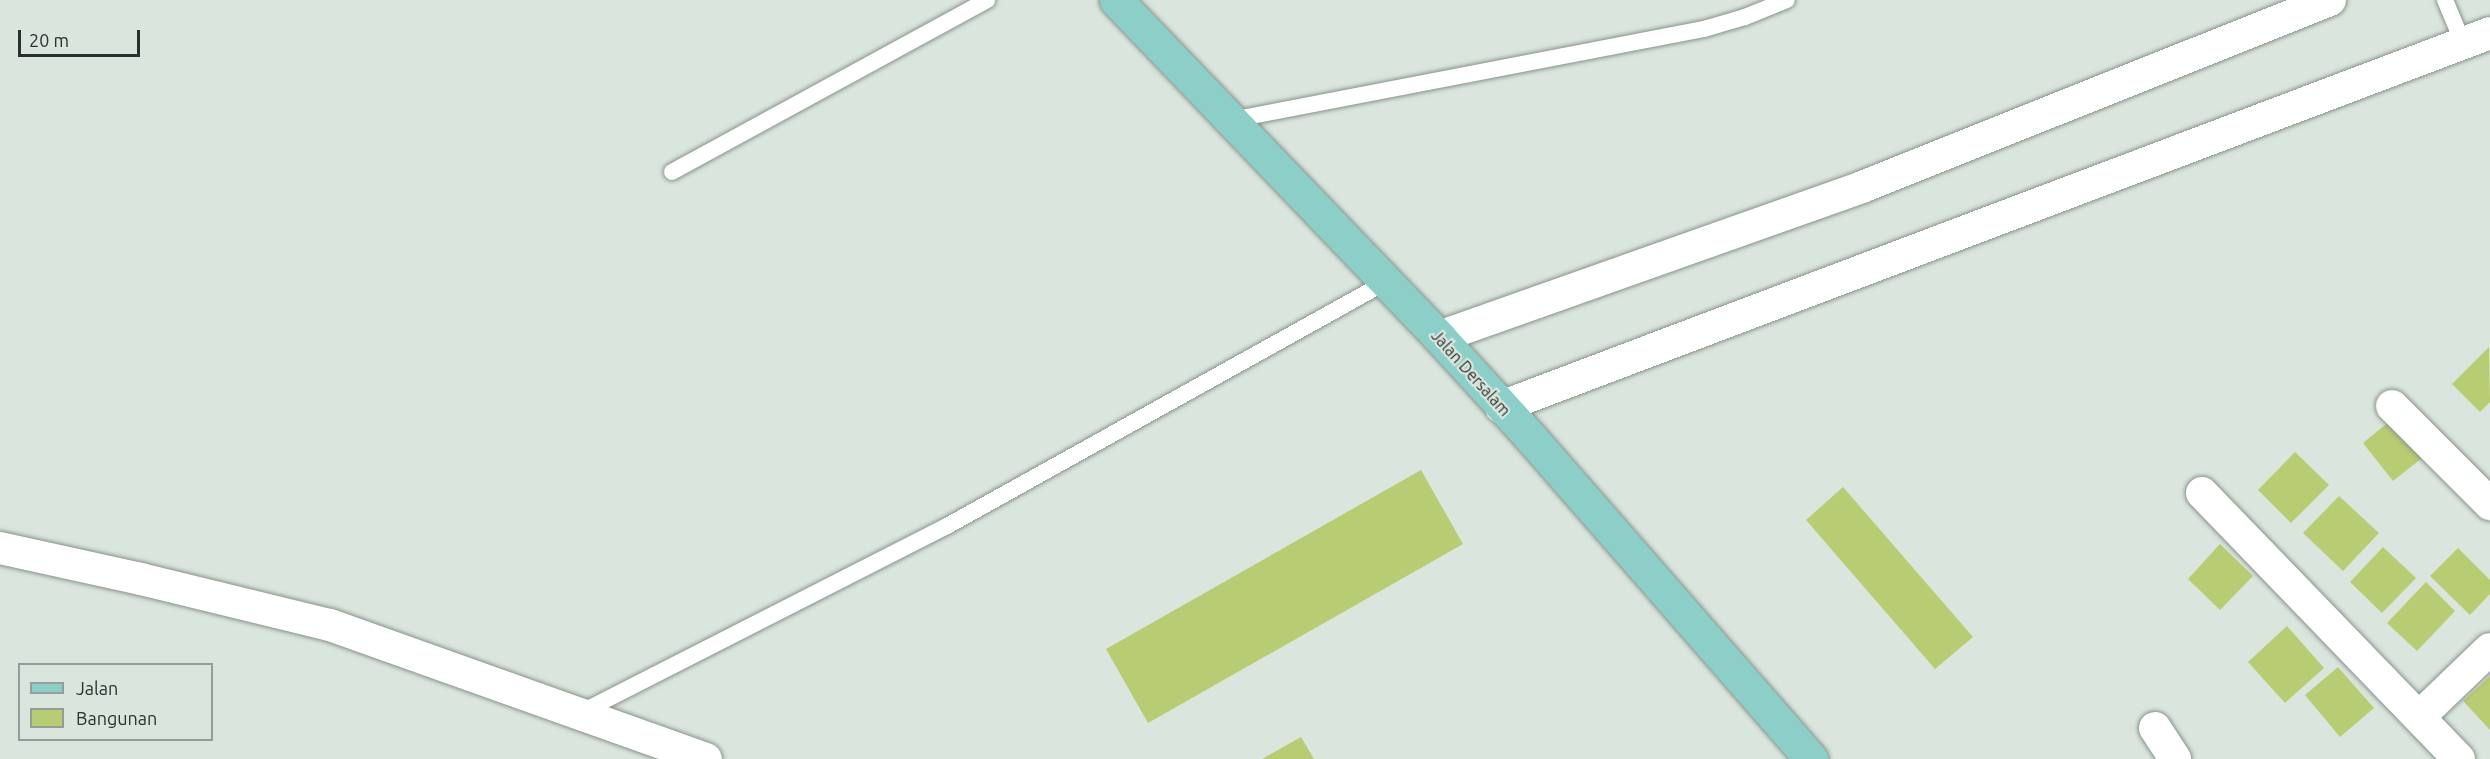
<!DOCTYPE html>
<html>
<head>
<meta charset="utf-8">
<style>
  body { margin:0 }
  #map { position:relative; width:2490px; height:759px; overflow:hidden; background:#dae6dd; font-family:Ubuntu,sans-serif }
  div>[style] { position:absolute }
  .building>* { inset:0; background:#b8cc73 }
  .roads { filter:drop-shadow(0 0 2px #88938a) drop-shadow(0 0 2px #88938a) }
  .service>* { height:16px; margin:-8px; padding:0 8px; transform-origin:8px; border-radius:8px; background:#fff }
  .minor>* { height:32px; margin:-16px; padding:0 16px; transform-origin:16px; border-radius:16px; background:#fff }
  .primary>* { height:33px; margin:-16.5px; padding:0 16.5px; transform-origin:16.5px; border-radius:16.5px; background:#8ccfc8 }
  span { translate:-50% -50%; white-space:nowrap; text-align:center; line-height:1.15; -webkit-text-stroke:4.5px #dae6dd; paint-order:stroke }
  .street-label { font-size:16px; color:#2c302d }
  .legend { position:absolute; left:18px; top:663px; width:195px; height:78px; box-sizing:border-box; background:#dae6dd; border:2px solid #949d97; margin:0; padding:8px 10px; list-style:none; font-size:18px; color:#2c302d }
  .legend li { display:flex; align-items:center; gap:12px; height:30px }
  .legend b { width:30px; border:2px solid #949d97 }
  .scale { position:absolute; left:18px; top:30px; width:122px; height:27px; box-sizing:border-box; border:3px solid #2c302d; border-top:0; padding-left:8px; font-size:18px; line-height:21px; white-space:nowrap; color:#2c302d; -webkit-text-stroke:4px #dae6dd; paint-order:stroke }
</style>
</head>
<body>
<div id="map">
  <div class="building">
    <div style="clip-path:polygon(2489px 347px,2490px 402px,2480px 412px,2452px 384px)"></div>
    <div style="clip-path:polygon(2391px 420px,2422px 458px,2393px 481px,2363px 443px)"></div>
    <div style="clip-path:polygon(2295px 452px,2329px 485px,2291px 523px,2258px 490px)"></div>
    <div style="clip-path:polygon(1421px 470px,1463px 544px,1148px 723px,1106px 649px)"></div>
    <div style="clip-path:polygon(1843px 487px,1973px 637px,1935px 669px,1806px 520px)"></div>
    <div style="clip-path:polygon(2339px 496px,2379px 533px,2343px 571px,2303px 533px)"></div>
    <div style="clip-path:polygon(2220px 544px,2253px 576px,2220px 610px,2188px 579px)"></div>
    <div style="clip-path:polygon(2383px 547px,2416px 578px,2382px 613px,2350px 582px)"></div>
    <div style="clip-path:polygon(2458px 548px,2490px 580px,2490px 594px,2470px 615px,2430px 576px)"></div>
    <div style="clip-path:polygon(2426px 582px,2455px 611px,2417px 651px,2387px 623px)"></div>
    <div style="clip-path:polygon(2287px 626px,2324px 668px,2285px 703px,2248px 662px)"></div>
    <div style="clip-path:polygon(2338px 667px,2374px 708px,2340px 737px,2305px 695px)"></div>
    <div style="clip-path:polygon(2490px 676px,2490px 730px,2463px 701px)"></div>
    <div style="clip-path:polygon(1301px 737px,1314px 759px,1262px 759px)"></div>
  </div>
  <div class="roads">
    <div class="service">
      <div style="left:2445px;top:0;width:47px;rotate:67.3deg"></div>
      <div style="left:1231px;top:120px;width:482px;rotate:-10.9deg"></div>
      <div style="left:1704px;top:29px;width:43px;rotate:-16.3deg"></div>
      <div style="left:1745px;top:17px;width:45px;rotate:-22deg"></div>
      <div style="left:672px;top:172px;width:359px;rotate:-28.6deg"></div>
      <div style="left:578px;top:714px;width:414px;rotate:-27deg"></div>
      <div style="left:947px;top:526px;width:502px;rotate:-29.07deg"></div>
    </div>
    <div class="minor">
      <div style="left:1439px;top:337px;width:449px;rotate:-19.5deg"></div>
      <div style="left:1862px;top:187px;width:504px;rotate:-21.78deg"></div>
      <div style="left:2392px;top:406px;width:139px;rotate:45deg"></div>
      <div style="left:1501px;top:407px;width:1057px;rotate:-20.71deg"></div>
      <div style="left:2202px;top:493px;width:370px;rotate:46deg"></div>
      <div style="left:0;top:548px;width:144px;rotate:12.4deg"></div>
      <div style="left:141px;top:579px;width:195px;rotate:13.7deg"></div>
      <div style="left:330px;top:625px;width:399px;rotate:19.6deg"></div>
      <div style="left:2419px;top:717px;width:98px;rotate:-43.8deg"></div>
      <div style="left:2155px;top:728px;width:37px;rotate:57deg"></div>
    </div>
    <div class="primary">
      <div style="left:1116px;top:0;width:467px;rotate:46.2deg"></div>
      <div style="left:1439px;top:337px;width:138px;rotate:47.6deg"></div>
      <div style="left:1532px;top:439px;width:425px;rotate:48.9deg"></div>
    </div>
  </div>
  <div class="street-label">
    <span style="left:1471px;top:373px;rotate:48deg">Jalan Dersalam</span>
  </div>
  <ul class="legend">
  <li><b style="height:8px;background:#8ccfc8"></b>Jalan</li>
  <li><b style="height:16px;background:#b8cc73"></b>Bangunan</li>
  </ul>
  <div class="scale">20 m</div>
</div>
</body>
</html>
